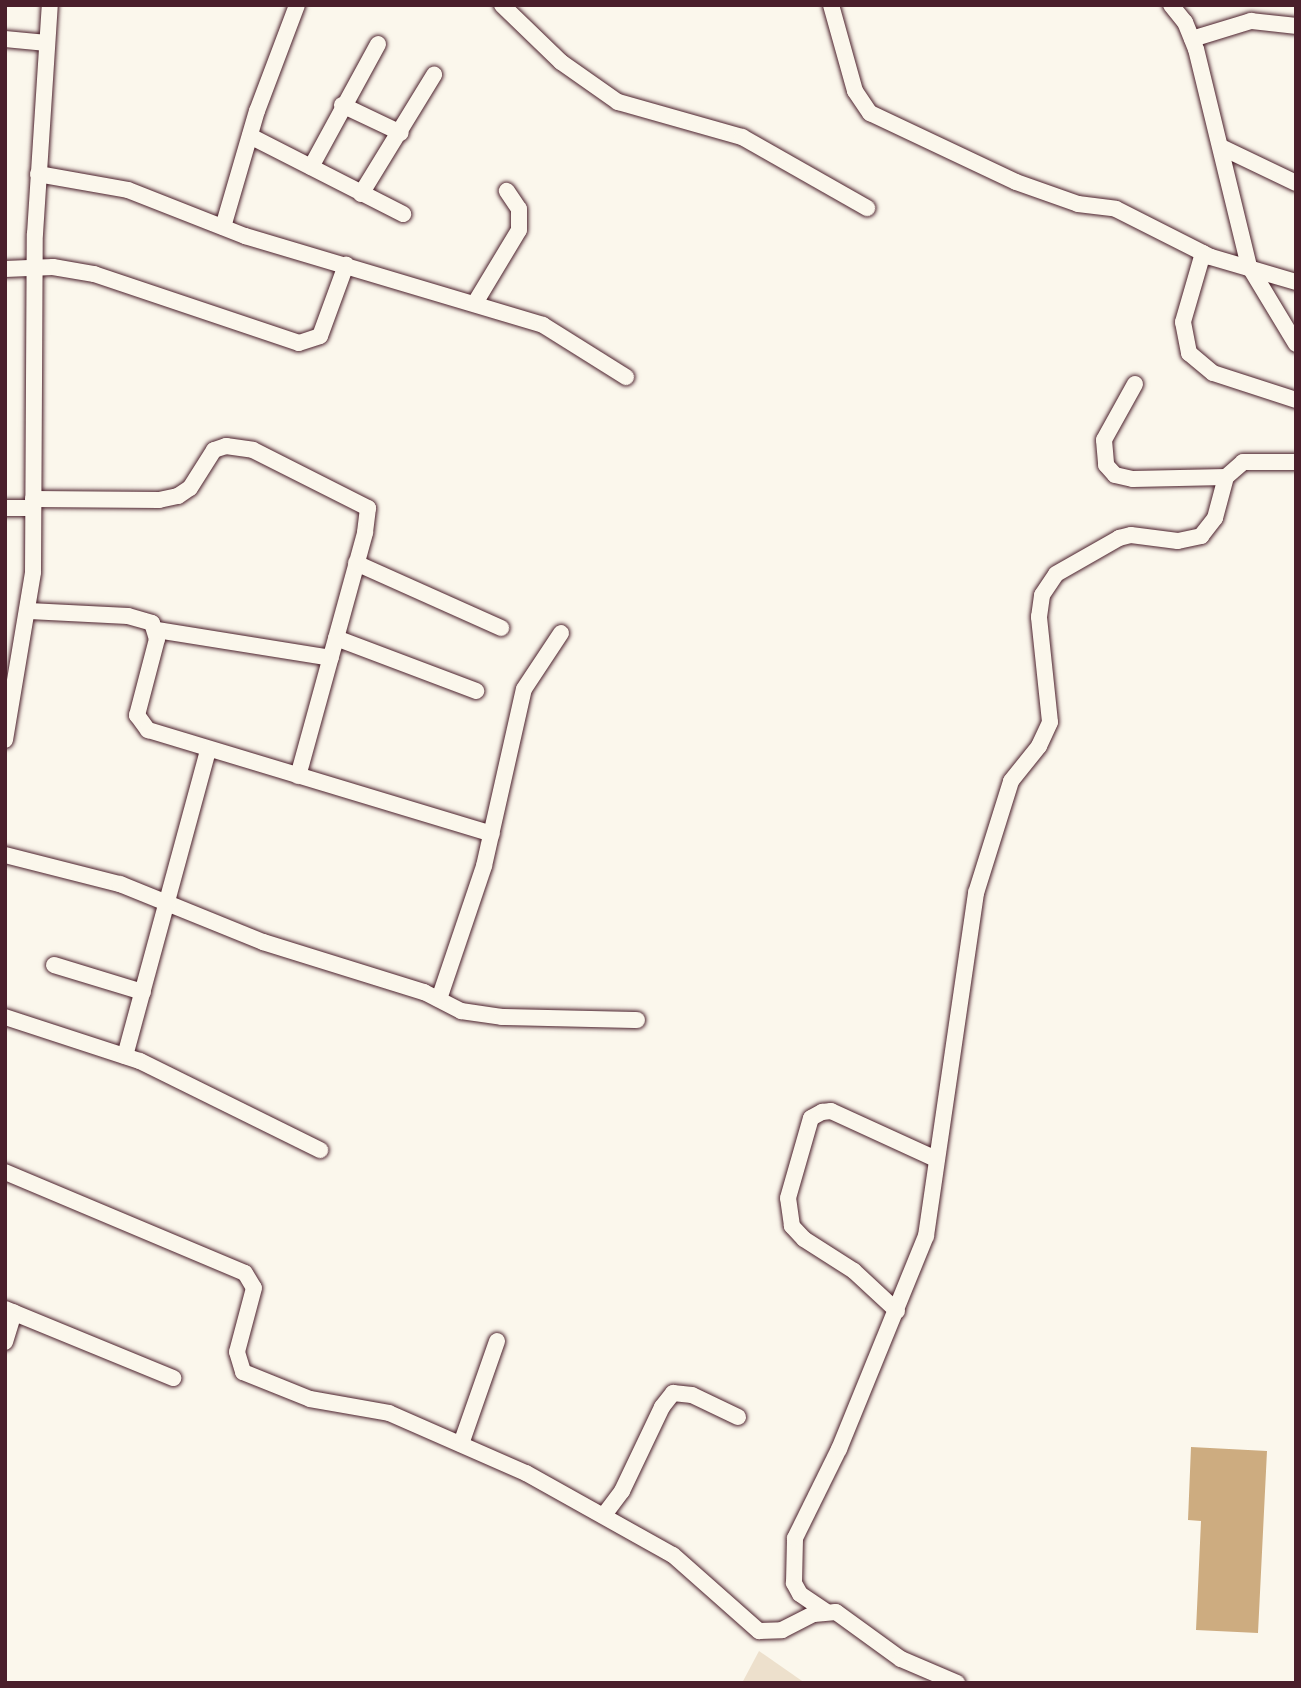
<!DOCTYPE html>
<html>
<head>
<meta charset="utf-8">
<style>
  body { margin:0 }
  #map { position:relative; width:1301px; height:1688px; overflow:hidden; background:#fbf7ec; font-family:"Architects Daughter",sans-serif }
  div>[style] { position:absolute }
  .built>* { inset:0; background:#ede0cc }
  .building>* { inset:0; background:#cdac80 }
  .roads { filter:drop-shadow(0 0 2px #4a1f2b) drop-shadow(0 0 2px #4a1f2b) }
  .street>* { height:16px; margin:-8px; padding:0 8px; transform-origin:8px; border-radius:8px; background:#fbf7ec }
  span { translate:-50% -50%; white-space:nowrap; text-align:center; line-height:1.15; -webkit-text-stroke:7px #fbf7ec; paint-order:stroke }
  .frame { position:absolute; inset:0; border:7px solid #4a1f2b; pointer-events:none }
</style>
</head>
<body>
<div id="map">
  <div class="built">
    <div style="clip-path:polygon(759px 1651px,805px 1683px,742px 1683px)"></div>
  </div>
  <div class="building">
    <div style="clip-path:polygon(1191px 1447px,1267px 1451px,1258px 1633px,1196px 1630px,1201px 1521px,1188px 1520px)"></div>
  </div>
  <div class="roads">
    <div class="street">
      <div style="left:502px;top:5px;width:82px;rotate:44deg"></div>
      <div style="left:561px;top:62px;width:70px;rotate:35.1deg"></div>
      <div style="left:618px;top:102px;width:129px;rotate:15.8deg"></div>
      <div style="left:742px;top:137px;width:144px;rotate:29.6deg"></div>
      <div style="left:831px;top:5px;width:89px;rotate:74.4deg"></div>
      <div style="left:855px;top:91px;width:27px;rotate:56deg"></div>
      <div style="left:870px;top:113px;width:161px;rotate:25.3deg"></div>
      <div style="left:1016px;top:182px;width:66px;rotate:19.5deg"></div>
      <div style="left:1078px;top:204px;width:38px;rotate:7deg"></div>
      <div style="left:1116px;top:209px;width:106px;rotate:26.8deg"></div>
      <div style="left:1211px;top:257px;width:89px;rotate:16.4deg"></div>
      <div style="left:1171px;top:5px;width:22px;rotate:51deg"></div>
      <div style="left:1185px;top:22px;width:29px;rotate:68deg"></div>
      <div style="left:1196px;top:49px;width:223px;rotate:76.3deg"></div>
      <div style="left:1249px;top:266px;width:91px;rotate:58.9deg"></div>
      <div style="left:5px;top:39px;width:42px;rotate:5.4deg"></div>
      <div style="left:1192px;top:39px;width:62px;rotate:-17deg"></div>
      <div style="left:1251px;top:21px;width:45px;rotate:6.3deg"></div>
      <div style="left:342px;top:105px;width:65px;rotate:25.4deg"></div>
      <div style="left:250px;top:136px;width:172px;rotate:27deg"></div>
      <div style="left:1223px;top:148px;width:81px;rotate:25.6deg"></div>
      <div style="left:311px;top:167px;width:140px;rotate:-61.4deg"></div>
      <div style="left:38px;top:174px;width:91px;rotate:10.1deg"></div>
      <div style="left:128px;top:190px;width:126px;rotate:21.5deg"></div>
      <div style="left:245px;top:236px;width:311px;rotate:16.6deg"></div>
      <div style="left:543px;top:325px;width:98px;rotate:32.1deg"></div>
      <div style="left:361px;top:194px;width:140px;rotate:-58.5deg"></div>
      <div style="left:223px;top:227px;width:121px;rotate:-73.7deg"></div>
      <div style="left:257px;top:111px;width:113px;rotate:-69.3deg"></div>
      <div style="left:1203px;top:253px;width:72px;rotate:106.2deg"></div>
      <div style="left:1183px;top:322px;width:32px;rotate:79deg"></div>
      <div style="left:1189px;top:353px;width:31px;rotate:40deg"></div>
      <div style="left:1213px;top:373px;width:87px;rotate:18deg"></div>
      <div style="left:5px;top:269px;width:48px;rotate:-2.4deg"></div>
      <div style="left:53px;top:267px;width:42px;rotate:9.7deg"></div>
      <div style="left:94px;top:274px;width:216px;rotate:18.6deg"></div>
      <div style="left:299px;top:343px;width:22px;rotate:-18deg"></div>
      <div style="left:320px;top:336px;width:76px;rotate:-69.9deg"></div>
      <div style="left:475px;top:303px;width:85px;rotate:-58.9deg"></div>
      <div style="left:519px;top:230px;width:21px;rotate:-90deg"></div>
      <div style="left:519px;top:209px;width:22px;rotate:-124deg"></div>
      <div style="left:1135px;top:384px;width:64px;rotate:119deg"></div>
      <div style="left:1104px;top:440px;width:25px;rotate:85deg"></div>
      <div style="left:1106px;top:465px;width:13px;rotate:48deg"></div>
      <div style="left:1115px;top:475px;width:18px;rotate:13deg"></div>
      <div style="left:1133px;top:479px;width:93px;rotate:-1.2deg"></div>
      <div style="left:33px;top:499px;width:126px;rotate:0.5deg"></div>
      <div style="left:159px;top:500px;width:19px;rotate:-12deg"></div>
      <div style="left:178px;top:496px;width:14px;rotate:-34deg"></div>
      <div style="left:190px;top:488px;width:45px;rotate:-57.7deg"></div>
      <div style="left:214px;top:450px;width:13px;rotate:-18deg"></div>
      <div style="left:226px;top:446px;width:27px;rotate:8deg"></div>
      <div style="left:253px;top:450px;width:129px;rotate:26.8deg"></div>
      <div style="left:368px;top:508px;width:25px;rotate:97deg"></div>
      <div style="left:365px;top:533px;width:252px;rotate:105.4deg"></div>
      <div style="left:5px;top:508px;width:28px"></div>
      <div style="left:356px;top:563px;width:159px;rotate:24.1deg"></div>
      <div style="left:29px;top:611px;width:99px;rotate:2.9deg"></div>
      <div style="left:128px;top:616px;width:25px;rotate:16deg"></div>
      <div style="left:152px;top:623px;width:17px;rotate:73deg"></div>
      <div style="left:157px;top:639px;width:79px;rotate:104.7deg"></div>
      <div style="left:137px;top:715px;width:19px;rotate:54deg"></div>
      <div style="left:148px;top:730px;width:359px;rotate:16.8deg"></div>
      <div style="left:157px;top:630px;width:176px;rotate:9.1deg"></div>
      <div style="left:336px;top:638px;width:150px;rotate:20.7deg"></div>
      <div style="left:5px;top:740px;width:170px;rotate:-80.5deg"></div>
      <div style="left:33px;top:572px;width:338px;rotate:-89.7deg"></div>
      <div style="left:35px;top:234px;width:229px;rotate:-86.3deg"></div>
      <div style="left:5px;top:855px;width:119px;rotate:14.2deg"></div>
      <div style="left:120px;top:884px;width:154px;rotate:22.1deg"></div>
      <div style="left:263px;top:942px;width:169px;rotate:17.3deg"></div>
      <div style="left:424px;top:992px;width:42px;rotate:27.2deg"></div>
      <div style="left:461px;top:1011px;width:41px;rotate:8.3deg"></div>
      <div style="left:502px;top:1017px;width:135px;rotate:1.3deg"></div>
      <div style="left:54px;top:965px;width:93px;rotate:16.9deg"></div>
      <div style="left:439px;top:999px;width:140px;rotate:-71.3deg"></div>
      <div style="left:484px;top:866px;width:181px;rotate:-77.3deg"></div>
      <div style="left:524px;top:689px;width:67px;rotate:-56.5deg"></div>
      <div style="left:5px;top:1017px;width:142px;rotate:18.1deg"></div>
      <div style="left:140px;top:1061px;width:201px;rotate:26.3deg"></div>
      <div style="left:125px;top:1056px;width:317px;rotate:-74.8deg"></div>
      <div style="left:5px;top:1172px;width:260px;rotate:22.8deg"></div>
      <div style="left:245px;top:1273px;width:17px;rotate:59deg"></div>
      <div style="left:254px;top:1288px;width:66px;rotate:104.9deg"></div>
      <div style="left:237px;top:1352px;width:21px;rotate:73deg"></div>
      <div style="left:243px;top:1372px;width:72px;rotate:21.9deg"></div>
      <div style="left:310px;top:1399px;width:80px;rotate:10deg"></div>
      <div style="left:389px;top:1413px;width:150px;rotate:23.7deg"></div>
      <div style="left:526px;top:1473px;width:168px;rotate:29.2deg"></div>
      <div style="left:673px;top:1555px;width:115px;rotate:41.5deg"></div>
      <div style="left:759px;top:1631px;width:23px;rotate:-2deg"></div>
      <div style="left:782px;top:1630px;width:36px;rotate:-27deg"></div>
      <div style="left:814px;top:1614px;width:22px;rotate:-5deg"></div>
      <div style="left:836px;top:1612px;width:80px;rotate:35.9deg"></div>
      <div style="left:901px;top:1659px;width:61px;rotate:23.2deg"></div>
      <div style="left:5px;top:1309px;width:182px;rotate:22.3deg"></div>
      <div style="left:897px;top:1311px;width:59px;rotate:-137.1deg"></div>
      <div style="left:854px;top:1271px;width:59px;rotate:-147.4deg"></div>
      <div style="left:804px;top:1239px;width:18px;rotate:-133deg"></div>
      <div style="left:792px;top:1226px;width:28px;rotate:-98deg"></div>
      <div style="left:788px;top:1198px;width:83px;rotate:-74deg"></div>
      <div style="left:811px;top:1118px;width:13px;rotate:-29deg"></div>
      <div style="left:822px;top:1112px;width:9px;rotate:-6deg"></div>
      <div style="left:831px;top:1111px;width:115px;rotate:24.6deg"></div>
      <div style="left:5px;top:1342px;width:31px;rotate:-73deg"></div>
      <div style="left:461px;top:1444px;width:109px;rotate:-70.7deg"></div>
      <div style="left:604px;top:1515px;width:30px;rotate:-53deg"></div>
      <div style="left:622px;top:1491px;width:93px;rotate:-64.5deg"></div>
      <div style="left:662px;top:1407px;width:18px;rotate:-52deg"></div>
      <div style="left:673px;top:1393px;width:19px;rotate:6deg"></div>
      <div style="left:692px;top:1395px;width:51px;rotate:25.6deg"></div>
      <div style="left:825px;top:1611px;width:30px;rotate:-146deg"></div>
      <div style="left:800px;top:1594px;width:13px;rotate:-119deg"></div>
      <div style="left:794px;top:1583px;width:45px;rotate:-88.7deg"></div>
      <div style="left:795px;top:1538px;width:99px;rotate:-63.7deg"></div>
      <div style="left:839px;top:1449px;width:230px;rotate:-67.8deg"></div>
      <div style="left:926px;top:1236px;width:347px;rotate:-81.7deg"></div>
      <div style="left:976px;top:893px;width:117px;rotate:-72.6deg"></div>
      <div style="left:1011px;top:781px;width:45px;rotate:-51.3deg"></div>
      <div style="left:1039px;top:746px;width:26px;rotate:-65deg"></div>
      <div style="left:1050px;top:722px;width:106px;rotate:-96deg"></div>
      <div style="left:1039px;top:617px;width:22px;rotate:-82deg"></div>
      <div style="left:1042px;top:595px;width:25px;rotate:-56deg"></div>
      <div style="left:1056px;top:574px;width:73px;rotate:-29.7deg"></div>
      <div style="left:1119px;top:538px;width:12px;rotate:-14deg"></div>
      <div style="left:1131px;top:535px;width:47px;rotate:7.3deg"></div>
      <div style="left:1178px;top:541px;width:24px;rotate:-12deg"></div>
      <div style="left:1201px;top:536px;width:23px;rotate:-52deg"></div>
      <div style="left:1215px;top:518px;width:42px;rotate:-75deg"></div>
      <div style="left:1226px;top:477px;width:23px;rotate:-41deg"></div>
      <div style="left:1243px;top:462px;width:53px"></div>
    </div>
  </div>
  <div class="frame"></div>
</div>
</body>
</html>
